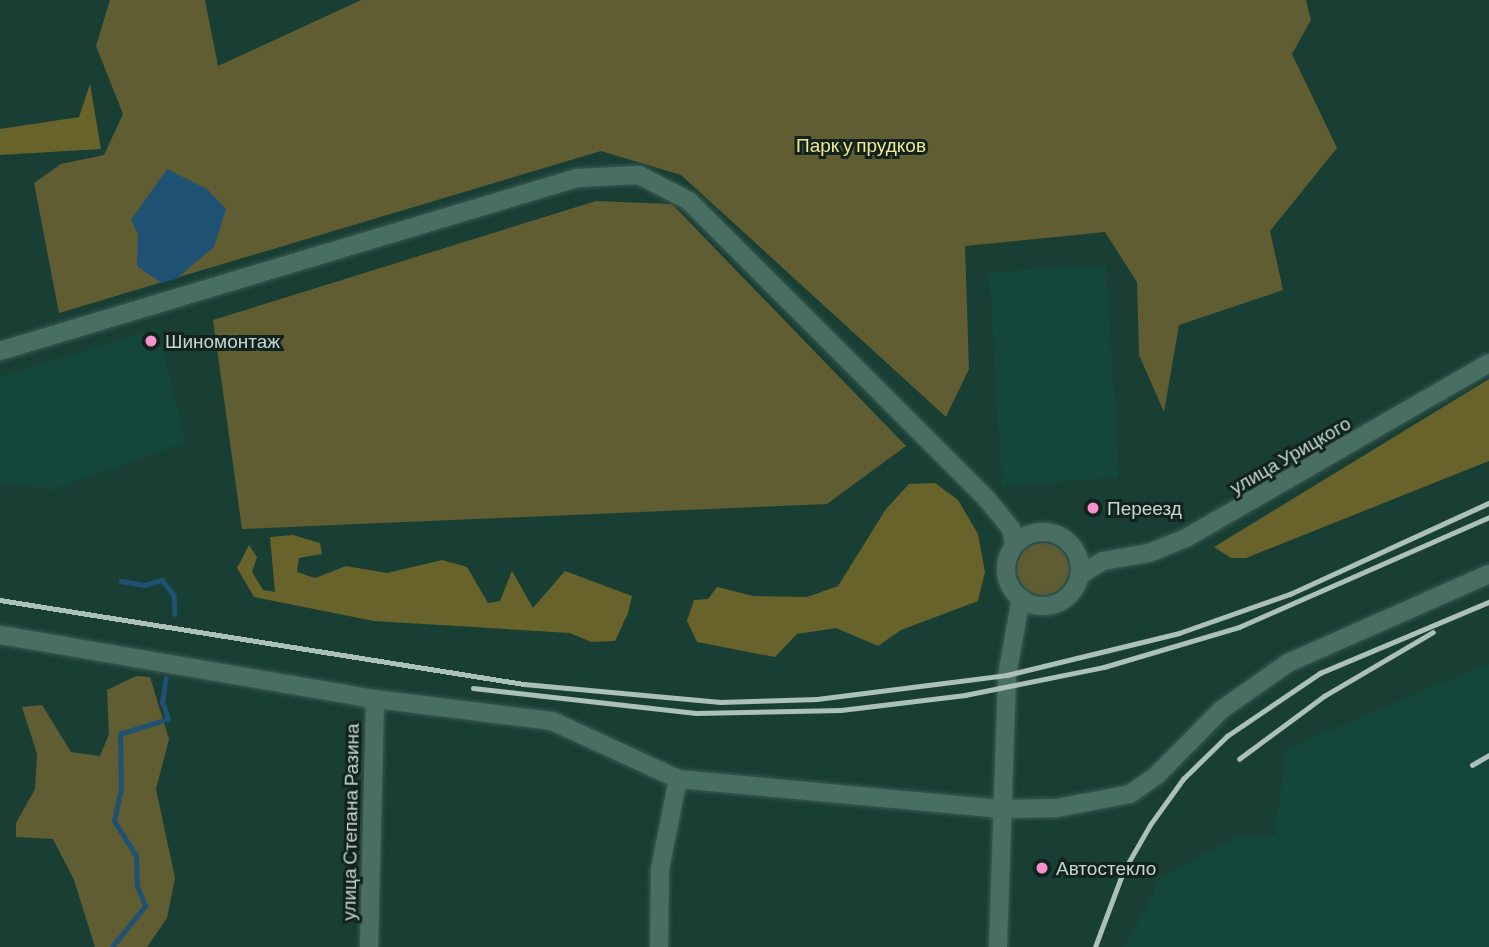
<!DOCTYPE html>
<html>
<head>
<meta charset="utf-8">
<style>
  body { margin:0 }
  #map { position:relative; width:1489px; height:947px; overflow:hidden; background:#193e34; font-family:Barlow,sans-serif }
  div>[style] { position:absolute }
  .built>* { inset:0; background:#144639 }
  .green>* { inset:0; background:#615d33 }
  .round { border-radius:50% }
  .forest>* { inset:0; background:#68632b }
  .water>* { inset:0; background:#1f5172 }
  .stream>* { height:4.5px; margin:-2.25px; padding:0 2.25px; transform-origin:2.25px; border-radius:2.25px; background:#1f5172 }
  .roads { filter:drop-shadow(0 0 2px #3b5b52) drop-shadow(0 0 2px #3b5b52) }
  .minor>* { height:18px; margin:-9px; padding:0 9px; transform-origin:9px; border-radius:9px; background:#496f63 }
  .tertiary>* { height:18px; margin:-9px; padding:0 9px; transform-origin:9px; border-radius:9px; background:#496f63 }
  .tertiary>.ring { margin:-9px; padding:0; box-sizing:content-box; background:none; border:18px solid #496f63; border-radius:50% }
  .rail>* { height:4.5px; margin:-2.25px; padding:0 2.25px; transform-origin:2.25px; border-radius:2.25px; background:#aac0b9 }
  .dots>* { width:19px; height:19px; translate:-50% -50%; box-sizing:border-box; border:4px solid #12221d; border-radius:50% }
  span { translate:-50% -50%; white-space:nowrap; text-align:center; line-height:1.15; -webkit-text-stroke:6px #12221d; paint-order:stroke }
  .park-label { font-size:19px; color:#efe792 }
  .poi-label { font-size:19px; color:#c4d8d1 }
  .left { translate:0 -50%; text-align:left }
  .street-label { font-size:19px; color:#c4d8d1 }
</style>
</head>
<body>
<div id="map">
  <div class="built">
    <div style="clip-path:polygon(1106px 265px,1119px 478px,1002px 485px,989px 272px)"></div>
    <div style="clip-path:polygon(157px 328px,186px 442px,52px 490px,0 482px,0 377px)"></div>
    <div style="clip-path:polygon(1489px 663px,1489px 947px,1125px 947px,1161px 877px,1236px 837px,1275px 835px,1286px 749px)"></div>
  </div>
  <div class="green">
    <div style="clip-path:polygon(110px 0,205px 0,218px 66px,361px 0,1306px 0,1311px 20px,1292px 54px,1337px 148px,1270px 231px,1283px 290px,1179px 325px,1164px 412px,1139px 355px,1137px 282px,1105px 232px,965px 246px,969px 369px,946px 417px,681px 175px,601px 151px,59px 313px,34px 183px,61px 164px,104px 155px,123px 114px,96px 46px)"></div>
    <div style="clip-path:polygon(596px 201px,672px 204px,906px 446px,827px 504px,242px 529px,213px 320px)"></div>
    <div class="round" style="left:1017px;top:543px;width:52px;height:52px"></div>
    <div style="clip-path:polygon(136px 676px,150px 677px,169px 739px,156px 789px,175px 878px,167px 918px,147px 947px,95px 947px,74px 880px,53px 839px,16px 837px,16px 823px,35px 789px,37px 754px,22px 707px,42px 705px,71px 752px,100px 756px,109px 734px,107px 690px)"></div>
  </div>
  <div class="forest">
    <div style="clip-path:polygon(90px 84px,101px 149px,0 155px,0 129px,79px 117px)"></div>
    <div style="clip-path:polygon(1489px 379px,1489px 461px,1246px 558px,1231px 558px,1214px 547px)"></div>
    <div style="clip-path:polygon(935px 483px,958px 500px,978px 534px,985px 572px,978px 601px,901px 630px,878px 646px,836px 628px,797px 634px,775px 657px,697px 642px,687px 621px,694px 600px,708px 599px,717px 587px,753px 596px,807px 597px,838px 586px,886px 509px,909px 484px)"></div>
    <div style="clip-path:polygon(293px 535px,320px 543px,322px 554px,299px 558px,297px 572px,315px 578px,346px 566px,387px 573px,442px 560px,467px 567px,488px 603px,500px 601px,512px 571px,533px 608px,565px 571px,632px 596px,628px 613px,615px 641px,591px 642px,570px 633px,374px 621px,254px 597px,237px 568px,249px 545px,257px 557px,252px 572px,263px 590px,275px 592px,270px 537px)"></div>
  </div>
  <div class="water">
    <div style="clip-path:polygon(167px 169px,207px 189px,226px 209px,214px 247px,176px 279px,161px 283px,137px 266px,138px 234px,131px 220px)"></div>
  </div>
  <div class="stream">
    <div style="left:121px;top:581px;width:23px;rotate:10deg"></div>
    <div style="left:144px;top:585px;width:19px;rotate:-16deg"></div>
    <div style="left:162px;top:580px;width:19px;rotate:51deg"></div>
    <div style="left:174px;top:595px;width:19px;rotate:87deg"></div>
    <div style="left:112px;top:947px;width:53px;rotate:-51.2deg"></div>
    <div style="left:145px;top:906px;width:22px;rotate:-112deg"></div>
    <div style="left:137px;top:886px;width:30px;rotate:-92deg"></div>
    <div style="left:136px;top:856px;width:41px;rotate:-122.2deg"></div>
    <div style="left:114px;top:821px;width:33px;rotate:-78deg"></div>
    <div style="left:121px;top:789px;width:55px;rotate:-91deg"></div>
    <div style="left:120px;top:734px;width:50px;rotate:-17.4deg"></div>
    <div style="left:168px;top:719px;width:18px;rotate:-109deg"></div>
    <div style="left:162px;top:702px;width:24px;rotate:-81deg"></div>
  </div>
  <div class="roads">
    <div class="minor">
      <div style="left:0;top:635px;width:380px;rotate:9.7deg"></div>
      <div style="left:375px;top:699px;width:178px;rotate:7.1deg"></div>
      <div style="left:552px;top:721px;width:139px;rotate:24.7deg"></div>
      <div style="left:678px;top:779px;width:326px;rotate:5.3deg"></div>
      <div style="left:1003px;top:809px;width:54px;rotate:-1.1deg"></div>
      <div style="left:1057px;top:808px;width:74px;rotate:-10.9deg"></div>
      <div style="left:1130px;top:794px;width:32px;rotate:-35deg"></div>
      <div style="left:1156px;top:776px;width:93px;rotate:-45.4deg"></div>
      <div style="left:1221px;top:710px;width:82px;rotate:-35deg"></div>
      <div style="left:1288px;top:663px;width:220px;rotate:-23.9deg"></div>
      <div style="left:369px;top:947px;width:248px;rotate:-88.6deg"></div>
      <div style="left:659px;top:947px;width:78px;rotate:-89.3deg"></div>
      <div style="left:660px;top:869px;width:92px;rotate:-78.7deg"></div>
    </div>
    <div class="tertiary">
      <div style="left:0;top:351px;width:602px;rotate:-16.69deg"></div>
      <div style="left:577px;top:178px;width:62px;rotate:-2.8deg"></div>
      <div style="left:639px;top:175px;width:56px;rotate:27.5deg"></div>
      <div style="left:689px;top:201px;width:421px;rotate:45deg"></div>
      <div style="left:987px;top:499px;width:38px;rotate:51deg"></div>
      <div style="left:1011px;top:529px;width:16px;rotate:79deg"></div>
      <div class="ring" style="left:1006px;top:532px;width:56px;height:56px"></div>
      <div style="left:1083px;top:573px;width:23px;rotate:-31deg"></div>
      <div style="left:1103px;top:561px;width:47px;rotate:-9.9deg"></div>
      <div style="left:1149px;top:553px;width:40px;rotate:-22deg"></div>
      <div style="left:1186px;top:538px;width:350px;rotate:-30deg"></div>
      <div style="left:998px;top:947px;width:272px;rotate:-88.1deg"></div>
      <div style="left:1007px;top:675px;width:78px;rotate:-79.7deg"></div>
    </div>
  </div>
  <div class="rail">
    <div style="left:0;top:600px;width:531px;rotate:9.11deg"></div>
    <div style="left:524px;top:684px;width:197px;rotate:5.2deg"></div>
    <div style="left:720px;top:702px;width:97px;rotate:-1.8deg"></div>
    <div style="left:817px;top:699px;width:192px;rotate:-7.2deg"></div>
    <div style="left:1007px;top:675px;width:177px;rotate:-13.7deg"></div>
    <div style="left:1179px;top:633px;width:118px;rotate:-19.4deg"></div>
    <div style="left:1290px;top:594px;width:219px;rotate:-24.6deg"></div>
    <div style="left:473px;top:688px;width:224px;rotate:6.4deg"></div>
    <div style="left:696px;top:713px;width:145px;rotate:-1.2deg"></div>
    <div style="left:841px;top:710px;width:125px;rotate:-6.9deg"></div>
    <div style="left:965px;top:695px;width:142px;rotate:-11.4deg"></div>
    <div style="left:1104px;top:667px;width:141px;rotate:-16.5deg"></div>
    <div style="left:1239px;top:627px;width:273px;rotate:-23.7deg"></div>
    <div style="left:1239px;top:759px;width:106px;rotate:-36.5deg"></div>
    <div style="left:1324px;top:696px;width:126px;rotate:-30.4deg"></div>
    <div style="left:1472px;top:765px;width:20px;rotate:-30deg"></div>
    <div style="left:1095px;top:947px;width:80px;rotate:-69.5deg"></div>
    <div style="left:1123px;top:872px;width:54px;rotate:-60.1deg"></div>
    <div style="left:1150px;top:825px;width:57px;rotate:-54.3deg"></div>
    <div style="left:1183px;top:779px;width:62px;rotate:-44.3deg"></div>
    <div style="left:1227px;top:736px;width:112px;rotate:-34.1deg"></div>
    <div style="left:1320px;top:673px;width:183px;rotate:-22.8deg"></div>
  </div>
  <div class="dots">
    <div style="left:151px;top:341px;background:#f890cd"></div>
    <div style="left:1093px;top:508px;background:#f890cd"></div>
    <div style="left:1042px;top:868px;background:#f890cd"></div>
  </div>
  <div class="park-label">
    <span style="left:861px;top:145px">Парк у прудков</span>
  </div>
  <div class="poi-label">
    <span class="left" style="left:165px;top:341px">Шиномонтаж</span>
    <span class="left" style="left:1107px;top:508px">Переезд</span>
    <span class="left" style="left:1056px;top:868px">Автостекло</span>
  </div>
  <div class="street-label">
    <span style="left:1290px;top:455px;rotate:-30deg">улица Урицкого</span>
    <span style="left:350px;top:822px;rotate:-89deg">улица Степана Разина</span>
  </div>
</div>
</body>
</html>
